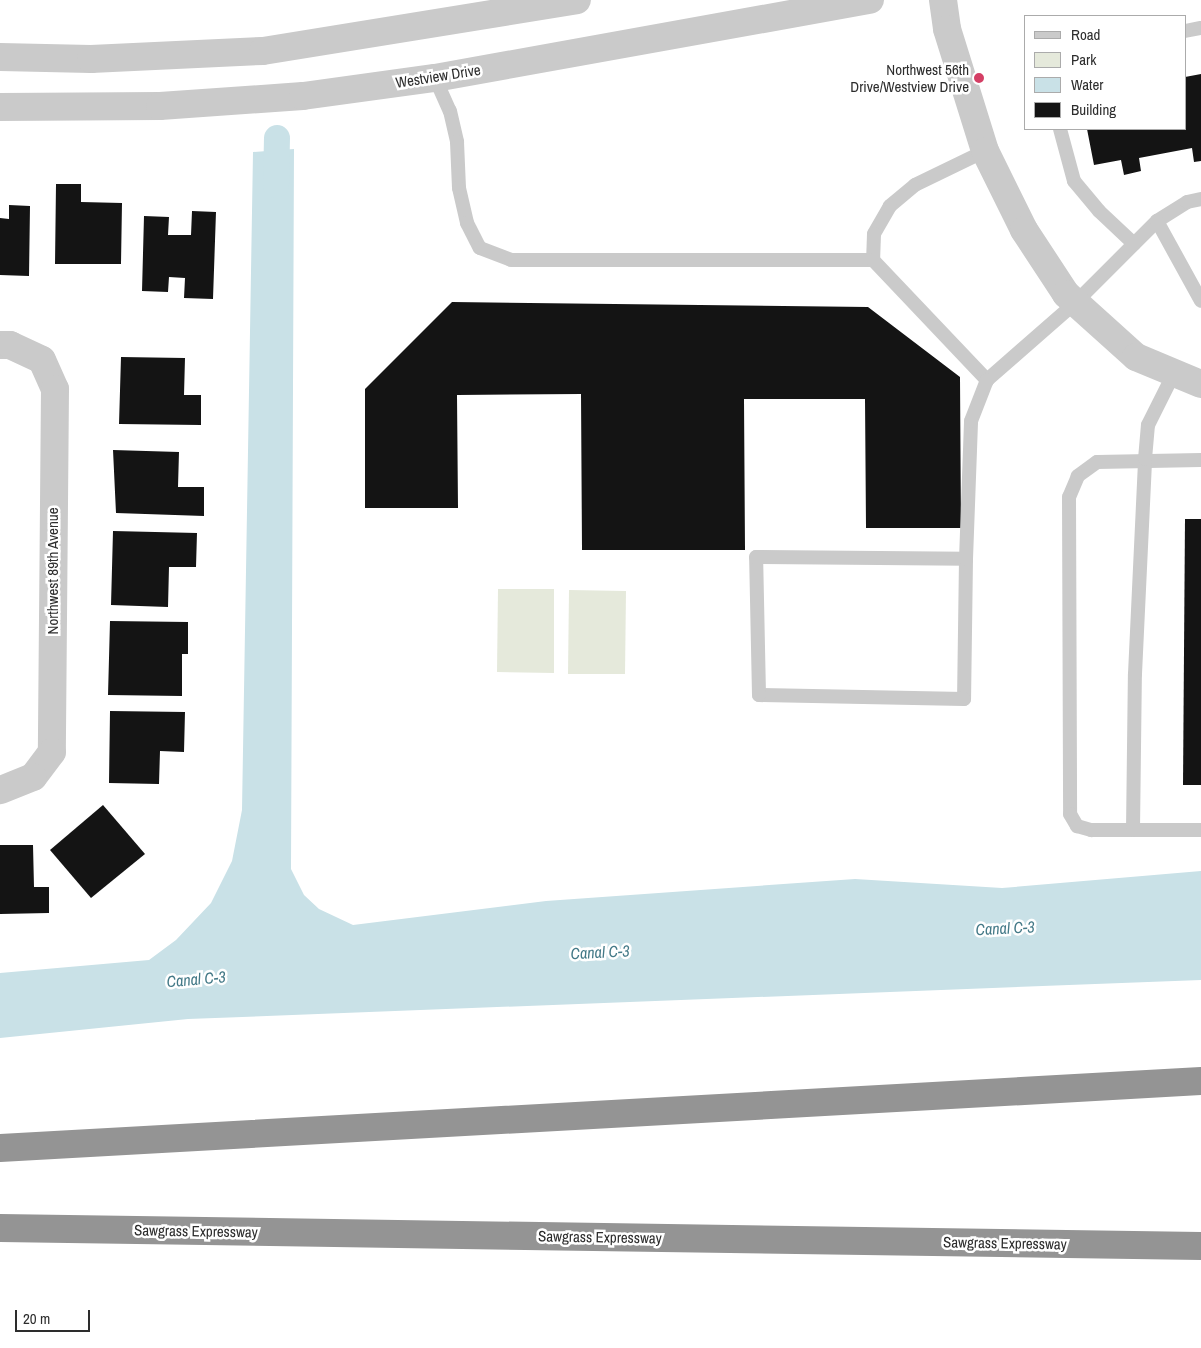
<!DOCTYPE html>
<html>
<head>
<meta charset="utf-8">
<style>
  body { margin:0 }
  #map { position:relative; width:1201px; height:1348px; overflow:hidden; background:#fff; font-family:"Archivo Narrow",sans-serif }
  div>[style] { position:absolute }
  .green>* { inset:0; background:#e5e9db }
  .water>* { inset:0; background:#c9e1e7 }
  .canal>* { height:26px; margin:-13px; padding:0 13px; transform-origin:13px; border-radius:13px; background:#c9e1e7 }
  .building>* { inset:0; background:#141414 }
  .service>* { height:14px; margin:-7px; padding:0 7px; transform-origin:7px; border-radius:7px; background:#cacaca }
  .minor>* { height:28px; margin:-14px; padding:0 14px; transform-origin:14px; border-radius:14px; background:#cacaca }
  .tertiary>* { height:28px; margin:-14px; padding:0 14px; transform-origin:14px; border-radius:14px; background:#cacaca }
  .motorway>* { height:28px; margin:-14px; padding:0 14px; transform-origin:14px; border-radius:14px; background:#949494 }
  .dots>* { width:14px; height:14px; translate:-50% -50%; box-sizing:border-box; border:2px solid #fff; border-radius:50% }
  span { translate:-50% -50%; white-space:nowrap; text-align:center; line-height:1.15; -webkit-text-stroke:5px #fff; paint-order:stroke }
  .poi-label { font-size:15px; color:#2d2d2d }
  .right { translate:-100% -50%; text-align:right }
  .street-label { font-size:15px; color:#2d2d2d }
  .water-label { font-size:16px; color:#437987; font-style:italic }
  .legend { position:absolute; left:1024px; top:15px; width:162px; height:115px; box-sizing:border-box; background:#fff; border:1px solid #ababab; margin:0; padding:6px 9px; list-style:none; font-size:15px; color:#2d2d2d }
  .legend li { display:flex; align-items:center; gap:10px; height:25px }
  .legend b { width:25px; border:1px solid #ababab }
  .scale { position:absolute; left:15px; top:1310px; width:75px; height:22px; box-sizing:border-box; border:2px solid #2d2d2d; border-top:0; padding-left:6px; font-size:15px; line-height:18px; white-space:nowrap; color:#2d2d2d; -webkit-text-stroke:4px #fff; paint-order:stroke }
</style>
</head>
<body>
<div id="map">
  <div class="green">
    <div style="clip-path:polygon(498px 589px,554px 589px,554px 673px,497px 672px)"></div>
    <div style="clip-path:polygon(569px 590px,626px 591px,625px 674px,568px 674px)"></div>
  </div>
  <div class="water">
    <div style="clip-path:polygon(294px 149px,291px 869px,304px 895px,319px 909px,353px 925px,546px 901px,855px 879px,1002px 888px,1201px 871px,1201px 980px,188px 1019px,0 1038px,0 973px,149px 960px,176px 940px,211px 903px,232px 861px,242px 810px,253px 152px)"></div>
  </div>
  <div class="canal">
    <div style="left:276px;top:185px;width:47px;rotate:-88.8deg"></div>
  </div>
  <div class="building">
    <div style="clip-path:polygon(1201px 74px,1201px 161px,1194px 162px,1192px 148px,1139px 158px,1141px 171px,1124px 175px,1121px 160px,1094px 165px,1087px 129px,1185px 129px,1185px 77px)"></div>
    <div style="clip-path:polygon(56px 184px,81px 184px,81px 202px,122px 203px,121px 264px,55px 264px)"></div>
    <div style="clip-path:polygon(9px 205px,30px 206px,29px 276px,0 275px,0 218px,9px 219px)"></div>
    <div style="clip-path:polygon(192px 211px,216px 212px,213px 299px,184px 298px,185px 278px,169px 277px,168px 292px,142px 291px,144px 216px,169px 217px,168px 235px,191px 235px)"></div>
    <div style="clip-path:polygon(452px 302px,868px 307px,960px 377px,961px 528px,866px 528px,865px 399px,744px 399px,745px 550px,582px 550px,581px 394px,457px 395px,458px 508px,365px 508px,365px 389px)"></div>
    <div style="clip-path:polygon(121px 357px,185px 358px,184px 395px,201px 395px,201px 425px,119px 424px)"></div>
    <div style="clip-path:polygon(113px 450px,179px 452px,178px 487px,204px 487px,204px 516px,116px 513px)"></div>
    <div style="clip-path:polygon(1185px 519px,1201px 519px,1201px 785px,1183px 785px)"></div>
    <div style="clip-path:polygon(113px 531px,197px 533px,196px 567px,169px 567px,168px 607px,111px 605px)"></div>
    <div style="clip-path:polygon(110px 621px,188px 622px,188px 654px,182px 654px,182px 696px,108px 695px)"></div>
    <div style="clip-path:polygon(110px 711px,185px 712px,184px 752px,160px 751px,159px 784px,109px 783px)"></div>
    <div style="clip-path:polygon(103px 805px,145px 854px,91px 898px,50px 850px)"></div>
    <div style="clip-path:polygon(0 845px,33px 845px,34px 887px,49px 887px,49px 913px,0 914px)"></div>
  </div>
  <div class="service">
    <div style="left:1185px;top:31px;width:16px;rotate:-11deg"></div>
    <div style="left:435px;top:78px;width:36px;rotate:66deg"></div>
    <div style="left:450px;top:111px;width:32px;rotate:77deg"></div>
    <div style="left:457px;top:142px;width:46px;rotate:87.5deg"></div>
    <div style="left:459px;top:188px;width:36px;rotate:77deg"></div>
    <div style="left:467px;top:223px;width:28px;rotate:63deg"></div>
    <div style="left:480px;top:248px;width:33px;rotate:21deg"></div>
    <div style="left:511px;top:260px;width:362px"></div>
    <div style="left:1060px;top:129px;width:54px;rotate:74.9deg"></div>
    <div style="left:1074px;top:181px;width:39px;rotate:50deg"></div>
    <div style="left:1099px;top:211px;width:48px;rotate:43.3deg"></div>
    <div style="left:985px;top:151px;width:78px;rotate:154.1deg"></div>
    <div style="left:915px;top:185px;width:33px;rotate:140deg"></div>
    <div style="left:890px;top:206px;width:32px;rotate:120deg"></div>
    <div style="left:874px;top:234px;width:26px;rotate:92deg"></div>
    <div style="left:873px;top:260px;width:166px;rotate:46.5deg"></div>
    <div style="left:987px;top:380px;width:117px;rotate:-41.2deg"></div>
    <div style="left:1075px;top:303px;width:116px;rotate:-45deg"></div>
    <div style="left:1157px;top:221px;width:36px;rotate:-32deg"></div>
    <div style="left:1187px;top:202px;width:14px;rotate:-12deg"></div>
    <div style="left:1157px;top:221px;width:91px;rotate:61.2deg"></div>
    <div style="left:1201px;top:460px;width:104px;rotate:178.9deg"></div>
    <div style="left:1097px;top:462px;width:24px;rotate:144deg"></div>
    <div style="left:1078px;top:476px;width:23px;rotate:113deg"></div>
    <div style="left:1069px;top:497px;width:317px;rotate:89.8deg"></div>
    <div style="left:1070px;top:814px;width:14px;rotate:60deg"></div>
    <div style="left:1077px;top:826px;width:15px;rotate:16deg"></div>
    <div style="left:1091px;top:830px;width:110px"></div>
    <div style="left:966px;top:559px;width:140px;rotate:90.8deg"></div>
    <div style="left:964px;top:699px;width:205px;rotate:-178.9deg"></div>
    <div style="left:759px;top:695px;width:138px;rotate:-91.2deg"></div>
    <div style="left:756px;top:557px;width:210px;rotate:0.5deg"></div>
    <div style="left:966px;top:559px;width:138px;rotate:-87.9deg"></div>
    <div style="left:971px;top:421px;width:44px;rotate:-68.7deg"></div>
    <div style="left:1133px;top:830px;width:156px;rotate:-89.3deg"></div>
    <div style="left:1135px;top:674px;width:215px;rotate:-87.3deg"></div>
    <div style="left:1145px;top:459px;width:34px;rotate:-85deg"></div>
    <div style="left:1148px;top:425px;width:58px;rotate:-63.4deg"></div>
  </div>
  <div class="minor">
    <div style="left:943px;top:0;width:29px;rotate:82deg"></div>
    <div style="left:947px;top:29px;width:128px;rotate:72.7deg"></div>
    <div style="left:985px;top:151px;width:88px;rotate:63.7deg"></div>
    <div style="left:1024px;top:230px;width:77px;rotate:56.7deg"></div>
    <div style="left:1066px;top:294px;width:94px;rotate:42deg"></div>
    <div style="left:1136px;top:357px;width:70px;rotate:22.6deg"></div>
    <div style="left:0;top:345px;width:10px"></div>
    <div style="left:10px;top:345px;width:35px;rotate:25deg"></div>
    <div style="left:42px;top:360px;width:32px;rotate:66deg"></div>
    <div style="left:55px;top:389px;width:363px;rotate:90.5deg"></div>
    <div style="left:52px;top:752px;width:31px;rotate:127deg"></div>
    <div style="left:33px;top:777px;width:35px;rotate:158deg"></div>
  </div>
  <div class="tertiary">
    <div style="left:0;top:57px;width:91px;rotate:1.3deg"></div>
    <div style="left:91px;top:59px;width:172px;rotate:-2.7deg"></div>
    <div style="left:263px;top:51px;width:318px;rotate:-9.2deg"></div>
    <div style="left:0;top:107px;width:160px;rotate:-0.4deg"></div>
    <div style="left:160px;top:106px;width:143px;rotate:-4deg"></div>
    <div style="left:303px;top:96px;width:133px;rotate:-7.8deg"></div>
    <div style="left:435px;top:78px;width:442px;rotate:-10.2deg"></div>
  </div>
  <div class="motorway">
    <div style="left:0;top:1148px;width:1203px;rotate:-3.19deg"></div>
    <div style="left:0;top:1228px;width:1201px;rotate:0.86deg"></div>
  </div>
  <div class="dots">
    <div style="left:979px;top:78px;background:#d43f65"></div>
  </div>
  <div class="poi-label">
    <span class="right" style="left:969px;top:78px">Northwest 56th<br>Drive/Westview Drive</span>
  </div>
  <div class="street-label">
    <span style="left:438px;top:76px;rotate:-9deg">Westview Drive</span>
    <span style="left:53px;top:571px;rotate:-90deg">Northwest 89th Avenue</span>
    <span style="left:196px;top:1231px;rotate:1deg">Sawgrass Expressway</span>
    <span style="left:600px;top:1237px;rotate:1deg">Sawgrass Expressway</span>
    <span style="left:1005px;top:1243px;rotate:1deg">Sawgrass Expressway</span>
  </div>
  <div class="water-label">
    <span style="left:1005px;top:928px;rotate:-3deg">Canal C-3</span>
    <span style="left:600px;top:952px;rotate:-3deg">Canal C-3</span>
    <span style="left:196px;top:979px;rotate:-5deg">Canal C-3</span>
  </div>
  <ul class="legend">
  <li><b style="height:6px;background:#cacaca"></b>Road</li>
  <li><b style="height:14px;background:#e5e9db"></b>Park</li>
  <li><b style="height:14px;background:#c9e1e7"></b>Water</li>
  <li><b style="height:14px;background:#141414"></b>Building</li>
  </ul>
  <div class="scale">20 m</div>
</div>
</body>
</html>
